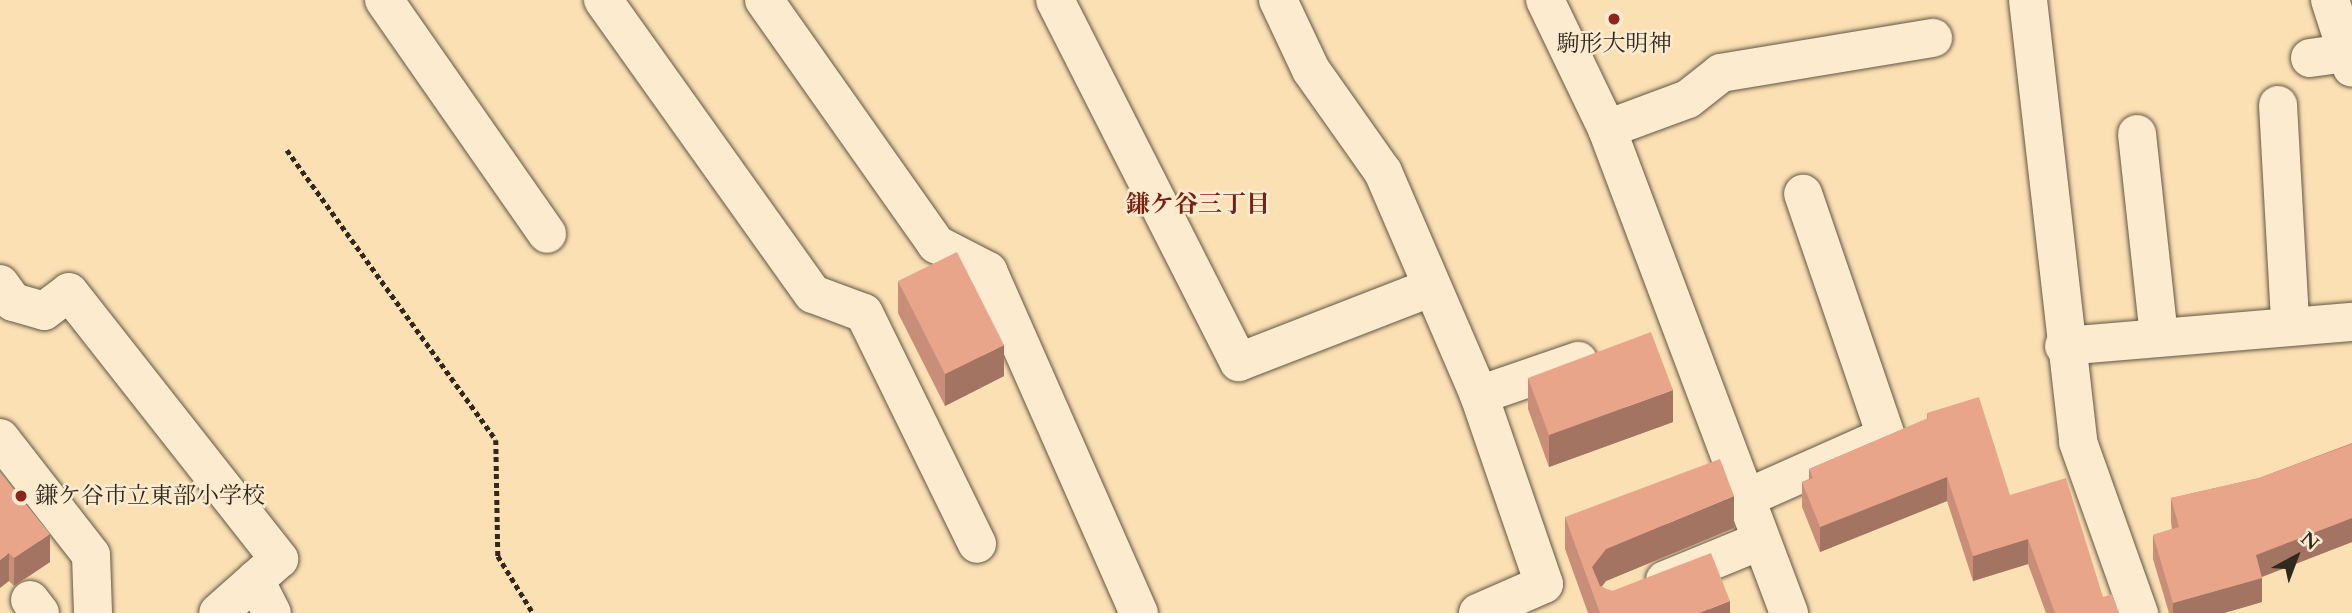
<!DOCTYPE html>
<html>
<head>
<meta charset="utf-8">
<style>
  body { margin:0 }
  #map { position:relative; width:2352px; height:613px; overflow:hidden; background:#fae0b3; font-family:Cardo,"Noto Serif JP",serif }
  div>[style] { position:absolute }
  .path>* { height:4.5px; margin-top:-2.25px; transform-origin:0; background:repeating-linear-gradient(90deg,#32291e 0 5px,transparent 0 8.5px) }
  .roads { filter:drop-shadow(0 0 2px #645743) drop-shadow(0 0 2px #645743) }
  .minor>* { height:38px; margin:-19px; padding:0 19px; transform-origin:19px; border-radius:19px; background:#fcebce }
  .wall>* { inset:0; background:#c88e77 }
  .shaded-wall>* { inset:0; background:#a27461 }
  .building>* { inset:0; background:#e8a58a }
  .dots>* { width:19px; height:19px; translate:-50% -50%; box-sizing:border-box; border:4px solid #fcebce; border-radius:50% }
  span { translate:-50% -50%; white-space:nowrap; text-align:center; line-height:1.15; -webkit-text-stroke:5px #fcebce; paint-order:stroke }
  .poi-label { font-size:23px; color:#32291e }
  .left { translate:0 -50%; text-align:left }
  .neighbourhood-label { font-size:24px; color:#7a1f14; font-weight:700 }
  .north { position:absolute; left:2261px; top:522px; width:70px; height:70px; -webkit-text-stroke:5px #fcebce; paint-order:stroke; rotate:41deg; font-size:19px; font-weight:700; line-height:28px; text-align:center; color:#32291e }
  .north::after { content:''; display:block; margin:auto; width:24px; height:32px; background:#32291e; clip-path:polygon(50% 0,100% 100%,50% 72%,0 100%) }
</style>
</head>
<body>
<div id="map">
  <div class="path">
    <div style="left:287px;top:150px;width:357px;rotate:54.2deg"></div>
    <div style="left:496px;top:440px;width:116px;rotate:89deg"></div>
    <div style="left:498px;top:556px;width:67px;rotate:58.4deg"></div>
  </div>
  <div class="roads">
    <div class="minor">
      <div style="left:384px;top:0;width:285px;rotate:55.1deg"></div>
      <div style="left:603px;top:0;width:361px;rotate:54.5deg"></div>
      <div style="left:813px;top:294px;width:54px;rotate:20.4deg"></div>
      <div style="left:864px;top:313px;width:257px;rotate:63.9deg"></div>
      <div style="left:764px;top:0;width:299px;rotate:54.8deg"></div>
      <div style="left:936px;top:244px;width:59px;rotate:27.4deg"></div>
      <div style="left:988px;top:271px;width:374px;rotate:66.2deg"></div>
      <div style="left:1055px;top:0;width:406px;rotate:63.1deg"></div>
      <div style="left:1239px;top:362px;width:205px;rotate:-21.2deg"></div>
      <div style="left:1278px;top:0;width:77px;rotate:64.8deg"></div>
      <div style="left:1311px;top:70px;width:125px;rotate:54.8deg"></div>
      <div style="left:1383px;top:172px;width:243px;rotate:66.7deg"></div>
      <div style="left:1479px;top:395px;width:105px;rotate:-19deg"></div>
      <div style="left:1545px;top:0;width:143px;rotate:64.3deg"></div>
      <div style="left:1607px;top:129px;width:517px;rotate:69.39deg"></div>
      <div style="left:2028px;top:0;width:445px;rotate:83.5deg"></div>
      <div style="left:2078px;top:442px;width:182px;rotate:70.4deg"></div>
      <div style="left:2330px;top:0;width:71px;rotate:72.1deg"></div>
      <div style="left:2310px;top:58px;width:35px;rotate:-8deg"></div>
      <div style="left:2278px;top:105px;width:218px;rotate:86.8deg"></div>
      <div style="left:1607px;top:129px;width:86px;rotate:-20.3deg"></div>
      <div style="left:1688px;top:99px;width:42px;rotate:-38.2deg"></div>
      <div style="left:1721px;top:73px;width:215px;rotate:-9.4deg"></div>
      <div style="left:2137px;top:134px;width:204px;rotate:83.8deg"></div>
      <div style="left:0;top:284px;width:22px;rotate:54deg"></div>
      <div style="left:13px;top:302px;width:32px;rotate:16deg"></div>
      <div style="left:44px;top:311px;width:31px;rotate:-37deg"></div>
      <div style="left:69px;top:292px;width:340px;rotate:51.8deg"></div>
      <div style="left:279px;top:559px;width:81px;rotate:138.5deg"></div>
      <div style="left:2064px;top:346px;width:289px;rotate:-4.8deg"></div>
      <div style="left:0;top:438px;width:148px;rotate:52.1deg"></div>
      <div style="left:91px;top:555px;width:58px;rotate:88deg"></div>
      <div style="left:1744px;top:499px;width:155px;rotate:-23.9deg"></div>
      <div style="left:1886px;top:436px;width:256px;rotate:-108.9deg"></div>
      <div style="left:255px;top:580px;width:37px;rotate:63deg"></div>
      <div style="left:1665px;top:580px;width:103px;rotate:-22.3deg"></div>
      <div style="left:30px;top:600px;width:16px;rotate:52deg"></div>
      <div style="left:1478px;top:613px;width:72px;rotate:-23.7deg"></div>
      <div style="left:1544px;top:584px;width:200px;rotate:-109deg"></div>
    </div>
  </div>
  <div class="wall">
    <div style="clip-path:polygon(898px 281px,1004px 376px,945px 406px,898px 313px)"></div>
    <div style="clip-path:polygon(1528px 378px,1673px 422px,1549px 467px,1528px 409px)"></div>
    <div style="clip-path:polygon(1927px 413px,2010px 495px,2103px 597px,2119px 613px,2046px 613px,2028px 564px,1973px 581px,1947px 501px,1820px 552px,1802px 507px,1802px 482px,1809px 479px,1809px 469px,1927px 419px)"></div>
    <div style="clip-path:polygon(2352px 443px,2352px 542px,2262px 577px,2262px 602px,2224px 613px,2169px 613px,2153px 559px,2153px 535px,2172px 529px,2171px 522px,2171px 498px,2259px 478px)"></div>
    <div style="clip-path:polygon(0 473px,50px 562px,14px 586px,9px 581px)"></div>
    <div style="clip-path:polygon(1565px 517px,1734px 528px,1606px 581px,1601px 587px,1612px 591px,1730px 613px,1588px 613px,1565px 549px)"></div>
  </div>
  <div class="shaded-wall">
    <div style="clip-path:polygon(1004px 345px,1004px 376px,945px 406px,945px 374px)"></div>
    <div style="clip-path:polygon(1673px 390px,1673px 422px,1549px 467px,1549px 435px)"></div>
    <div style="clip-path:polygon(1947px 477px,1947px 501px,1820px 552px,1820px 527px)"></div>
    <div style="clip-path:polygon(1734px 496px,1734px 528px,1606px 581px,1594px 597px,1592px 567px,1606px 549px)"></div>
    <div style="clip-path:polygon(2352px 518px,2352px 542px,2256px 579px,2256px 555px)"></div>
    <div style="clip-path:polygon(50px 534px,50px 562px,14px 586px,14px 558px)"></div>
    <div style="clip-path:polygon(2028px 539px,2028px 564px,1973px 581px,1973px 556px)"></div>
    <div style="clip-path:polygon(9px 553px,9px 581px,0 588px,0 560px)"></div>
    <div style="clip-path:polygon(2262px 578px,2262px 602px,2224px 613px,2173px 613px,2173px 603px)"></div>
    <div style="clip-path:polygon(1730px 601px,1730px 613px,1699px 613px)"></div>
  </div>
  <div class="building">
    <div style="clip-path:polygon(957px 252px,1004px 345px,945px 374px,898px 281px)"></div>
    <div style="clip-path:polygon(1651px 332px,1673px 390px,1549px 435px,1528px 378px)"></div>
    <div style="clip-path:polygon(1979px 397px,2010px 495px,2066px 478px,2103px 597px,2112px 594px,2119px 613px,2055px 613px,2028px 539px,1973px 556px,1947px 477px,1820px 527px,1802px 482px,1813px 478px,1809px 469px,1928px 418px,1927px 413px)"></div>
    <div style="clip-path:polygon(2352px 444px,2352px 518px,2256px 555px,2262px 578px,2173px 603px,2153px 535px,2179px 527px,2171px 498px,2259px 478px)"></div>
    <div style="clip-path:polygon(1720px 459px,1734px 496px,1606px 549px,1592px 567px,1600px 586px,1612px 591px,1711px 553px,1730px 601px,1699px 613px,1600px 613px,1565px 517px)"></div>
    <div style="clip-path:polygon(0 473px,50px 534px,14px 558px,9px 553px,0 560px)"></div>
  </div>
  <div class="dots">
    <div style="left:1614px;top:19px;background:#8f2418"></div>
    <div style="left:21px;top:496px;background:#8f2418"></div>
  </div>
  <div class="poi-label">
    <span style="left:1614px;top:44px">駒形大明神</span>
    <span class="left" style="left:35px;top:496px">鎌ケ谷市立東部小学校</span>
  </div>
  <div class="neighbourhood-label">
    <span style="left:1198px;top:205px">鎌ケ谷三丁目</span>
  </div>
  <div class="north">N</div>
</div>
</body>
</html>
